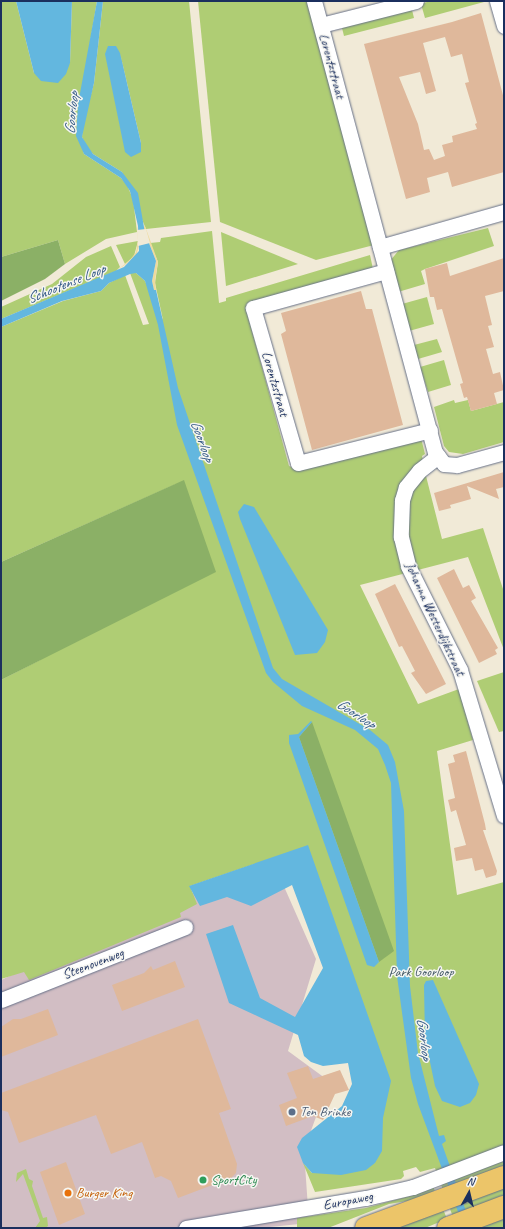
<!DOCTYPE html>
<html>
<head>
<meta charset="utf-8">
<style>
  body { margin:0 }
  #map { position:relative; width:505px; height:1229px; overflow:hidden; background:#f1ead7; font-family:Caveat,sans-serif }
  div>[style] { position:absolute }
  .industrial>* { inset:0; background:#d2bec4 }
  .green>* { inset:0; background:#afcd74 }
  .forest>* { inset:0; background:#8bb066 }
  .sand>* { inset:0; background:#eeda9e }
  .water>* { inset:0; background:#63b7df }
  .pier>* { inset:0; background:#f1ead7 }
  .building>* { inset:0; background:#dfb89b }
  .roads { filter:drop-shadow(0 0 1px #667088) drop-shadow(0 0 1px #667088) }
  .street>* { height:15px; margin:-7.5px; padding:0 7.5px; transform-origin:7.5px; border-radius:7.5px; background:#fff }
  .primary>* { height:22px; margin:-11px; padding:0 11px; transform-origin:11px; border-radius:11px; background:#ecc569 }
  .dots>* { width:11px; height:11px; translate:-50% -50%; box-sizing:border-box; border:2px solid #f6f6f2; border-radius:50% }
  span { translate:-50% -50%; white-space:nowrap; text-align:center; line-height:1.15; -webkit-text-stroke:3px #f6f6f2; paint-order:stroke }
  .street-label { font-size:14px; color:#1b2f5e }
  .park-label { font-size:14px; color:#405664 }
  .service-label { font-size:14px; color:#4e5e75 }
  .left { translate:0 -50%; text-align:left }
  .leisure-label { font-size:14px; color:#27864d }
  .food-label { font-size:14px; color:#c56008 }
  .water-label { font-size:15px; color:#315885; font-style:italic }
  .frame { position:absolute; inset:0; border:2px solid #1b2f5e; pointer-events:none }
  .north { position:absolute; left:449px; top:1173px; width:40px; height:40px; -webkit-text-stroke:3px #f6f6f2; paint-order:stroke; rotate:8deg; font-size:11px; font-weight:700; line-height:16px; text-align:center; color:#1b2f5e }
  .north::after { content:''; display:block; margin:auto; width:14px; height:18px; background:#1b2f5e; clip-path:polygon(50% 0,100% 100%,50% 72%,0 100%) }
</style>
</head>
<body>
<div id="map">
  <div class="industrial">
    <div style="clip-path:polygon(282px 882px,316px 959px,288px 1051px,329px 1081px,304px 1150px,309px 1223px,260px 1228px,1px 1228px,1px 980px,190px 893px)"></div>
  </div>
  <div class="green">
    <div style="clip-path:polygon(1px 1px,16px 1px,34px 73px,70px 63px,72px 1px,97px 1px,76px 125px,84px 154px,121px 178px,127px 185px,133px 199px,137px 232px,106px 239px,65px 264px,58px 240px,1px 257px)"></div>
    <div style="clip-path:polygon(evenodd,103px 1px,189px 1px,211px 222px,146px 229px,122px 172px,93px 154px,86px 146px,82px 137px,83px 125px,94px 83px,103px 1px,120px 53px,141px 143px,141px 152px,120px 53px)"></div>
    <div style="clip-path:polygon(198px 1px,308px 1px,374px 245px,316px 260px,220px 222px)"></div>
    <div style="clip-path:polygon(430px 1px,484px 1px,484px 2px,425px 18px,421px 4px)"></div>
    <div style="clip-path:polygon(411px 6px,414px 18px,344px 36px,341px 24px)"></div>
    <div style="clip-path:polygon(488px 228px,494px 246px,425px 269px,421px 271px,425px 284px,398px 292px,390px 261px,399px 250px)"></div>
    <div style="clip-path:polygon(212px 231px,219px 303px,226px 301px,226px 298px,370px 255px,373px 269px,247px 312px,289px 466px,297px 469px,421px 438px,425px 454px,422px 456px,426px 476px,442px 539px,483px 528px,504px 592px,504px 650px,468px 557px,360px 585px,418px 704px,459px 689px,473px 740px,437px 751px,457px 895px,504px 882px,504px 1228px,457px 1228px,435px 1168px,420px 1172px,416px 1167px,403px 1171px,404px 1176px,401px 1179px,315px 1192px,303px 1163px,312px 1173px,375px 1163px,296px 850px,190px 886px,197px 904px,180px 913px,181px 917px,29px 980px,24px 972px,1px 979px,1px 680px,40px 660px,176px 484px,1px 562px,1px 327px,63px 301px,101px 291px,109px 283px,125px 275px,143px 325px,149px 324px,130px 273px,136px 273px,145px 281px,163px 320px,155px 283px,158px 262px,150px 243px,160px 242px,161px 238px)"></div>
    <div style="clip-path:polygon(221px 232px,298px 264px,226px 286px)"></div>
    <div style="clip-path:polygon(138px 241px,134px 256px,125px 264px,116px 245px)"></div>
    <div style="clip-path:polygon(111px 246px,120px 267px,116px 271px,1px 319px,1px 307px,52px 284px,86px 257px)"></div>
    <div style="clip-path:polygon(427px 297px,434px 324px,409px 331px,402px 304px)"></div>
    <div style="clip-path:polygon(437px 339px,442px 352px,418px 359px,414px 345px)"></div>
    <div style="clip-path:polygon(444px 360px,451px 385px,428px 392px,420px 367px)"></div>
    <div style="clip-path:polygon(454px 400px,455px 403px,468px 400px,471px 411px,504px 402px,504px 442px,463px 454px,449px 452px,444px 446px,434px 407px)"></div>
    <div style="clip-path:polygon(504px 672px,504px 731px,499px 732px,477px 681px)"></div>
    <div style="clip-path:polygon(26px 1169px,29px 1179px,33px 1181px,32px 1186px,43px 1218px,47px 1217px,48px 1226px,45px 1228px,35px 1228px,40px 1221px,23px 1174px,16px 1182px,17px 1173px)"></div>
    <div style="clip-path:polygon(433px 1185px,435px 1192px,419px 1199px,389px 1204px,328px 1228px,297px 1228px,297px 1218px,366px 1208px,413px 1195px,420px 1189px)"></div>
    <div style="clip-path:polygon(443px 1209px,447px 1219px,425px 1228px,390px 1228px)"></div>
  </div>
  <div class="forest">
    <div style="clip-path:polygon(58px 240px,65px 264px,45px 279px,1px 301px,1px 257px)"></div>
    <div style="clip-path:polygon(184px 480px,216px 572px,1px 680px,1px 562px)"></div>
    <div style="clip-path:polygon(312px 722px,394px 951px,379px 962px,299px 737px)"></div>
  </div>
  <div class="sand">
    <div style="clip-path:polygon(137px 226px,140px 241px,136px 257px,116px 271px,130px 260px,136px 252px,138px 241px)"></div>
    <div style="clip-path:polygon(145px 226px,158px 262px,155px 280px,156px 290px,154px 291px,152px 281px,156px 261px,145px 233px,143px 227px)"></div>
  </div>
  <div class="water">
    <div style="clip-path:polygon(16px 1px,72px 1px,70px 63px,66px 74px,58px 83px,41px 81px,34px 73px)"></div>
    <div style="clip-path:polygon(97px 1px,103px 1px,94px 83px,82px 137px,93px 154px,122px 172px,138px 193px,145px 233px,156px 261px,152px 281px,154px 290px,156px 290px,178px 388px,273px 668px,282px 679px,370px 730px,388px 745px,395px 762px,404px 811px,410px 986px,418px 1053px,439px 1136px,444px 1135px,446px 1141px,442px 1144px,472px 1228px,464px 1228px,418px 1104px,411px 1078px,397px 976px,391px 783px,385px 765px,378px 749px,355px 730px,302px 706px,273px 682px,266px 673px,177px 425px,158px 325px,145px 281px,136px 273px,130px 274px,109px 283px,101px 291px,62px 301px,1px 327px,1px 319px,124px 267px,139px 251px,138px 226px,130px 191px,121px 178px,84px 154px,76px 136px,78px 104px)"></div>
    <div style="clip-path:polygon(108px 46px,116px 46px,120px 53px,141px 143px,141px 152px,131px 157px,125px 152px,105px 54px)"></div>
    <div style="clip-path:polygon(244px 504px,254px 507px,328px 630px,325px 642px,317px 653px,295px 655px,240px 519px,238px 512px)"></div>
    <div style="clip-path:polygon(311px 721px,312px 722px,299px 737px,379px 962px,374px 967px,367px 965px,289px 743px,289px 735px,298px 734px)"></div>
    <div style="clip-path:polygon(308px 845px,391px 1081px,383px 1118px,382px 1151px,375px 1163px,366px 1170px,341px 1175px,312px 1173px,303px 1163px,297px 1147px,302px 1138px,342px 1106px,352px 1084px,348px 1063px,323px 1066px,311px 1062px,304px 1056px,298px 1035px,229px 1003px,206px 934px,233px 925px,260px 998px,295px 1017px,323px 968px,292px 885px,251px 906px,227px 897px,200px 906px,189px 886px)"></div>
    <div style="clip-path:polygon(433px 980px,479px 1084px,476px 1095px,470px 1103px,460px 1107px,442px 1101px,435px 1086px,425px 1038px,424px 985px,426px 981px)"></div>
  </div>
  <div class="pier">
    <div style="clip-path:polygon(146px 229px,150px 243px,138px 246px,137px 230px)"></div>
  </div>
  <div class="building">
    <div style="clip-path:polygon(evenodd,481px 13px,504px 99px,504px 172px,452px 187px,448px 172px,427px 178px,430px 192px,406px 199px,364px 44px,452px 22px,481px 13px,445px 37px,451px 57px,462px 54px,469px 82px,465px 83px,477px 123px,475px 124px,477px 129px,452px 136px,453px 142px,442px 145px,445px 156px,434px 160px,429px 149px,424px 150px,418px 124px,399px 77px,420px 72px,426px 94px,436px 91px,423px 43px,445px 37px)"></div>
    <div style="clip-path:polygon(504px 258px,504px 291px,485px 296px,492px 325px,488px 326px,494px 347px,486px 349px,493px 374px,500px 372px,504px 390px,494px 393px,497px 404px,471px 411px,467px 397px,464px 398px,460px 384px,463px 383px,442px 309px,437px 310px,434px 297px,430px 297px,425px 269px,447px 263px,450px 276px)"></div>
    <div style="clip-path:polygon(361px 291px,366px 309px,372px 309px,403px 425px,312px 450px,281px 334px,286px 331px,281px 313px)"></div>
    <div style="clip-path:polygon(504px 472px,504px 487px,496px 489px,499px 499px,467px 486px,471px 499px,450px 505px,451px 508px,439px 511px,434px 493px)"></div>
    <div style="clip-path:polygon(454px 569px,463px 588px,469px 585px,476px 598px,471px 601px,498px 648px,495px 650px,497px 654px,479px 663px,437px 578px)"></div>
    <div style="clip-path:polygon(395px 584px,446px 684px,426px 694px,411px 673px,415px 671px,402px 646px,399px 647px,375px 594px)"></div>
    <div style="clip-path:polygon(466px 751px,485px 824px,486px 830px,483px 830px,497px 871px,496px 875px,486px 878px,483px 869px,475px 871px,472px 858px,456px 861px,454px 848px,466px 845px,456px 810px,451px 812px,448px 800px,455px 798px,448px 764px,455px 762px,453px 755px)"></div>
    <div style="clip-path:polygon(175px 961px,185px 987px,122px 1011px,112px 985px,144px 973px,151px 966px,153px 970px)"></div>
    <div style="clip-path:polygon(48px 1009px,58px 1035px,1px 1057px,1px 1027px,13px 1019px,21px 1019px)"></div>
    <div style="clip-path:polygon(198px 1019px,231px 1109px,219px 1113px,237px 1164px,236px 1173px,231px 1178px,178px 1198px,171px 1181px,161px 1176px,155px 1178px,142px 1142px,111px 1154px,96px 1115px,19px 1143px,8px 1112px,1px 1110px,1px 1093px)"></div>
    <div style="clip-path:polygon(308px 1066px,313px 1079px,340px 1070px,349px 1090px,335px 1094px,323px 1120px,313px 1116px,286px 1126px,279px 1105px,297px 1098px,287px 1073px)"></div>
    <div style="clip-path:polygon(66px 1162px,85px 1214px,59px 1225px,40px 1172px)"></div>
  </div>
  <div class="roads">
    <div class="street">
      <div style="left:314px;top:1px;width:467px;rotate:75deg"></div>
      <div style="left:435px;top:452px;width:15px;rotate:53deg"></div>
      <div style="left:444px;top:464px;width:13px;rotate:4deg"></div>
      <div style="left:457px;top:465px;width:49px;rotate:-15.5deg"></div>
      <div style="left:497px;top:1px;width:26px;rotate:74deg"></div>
      <div style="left:321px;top:25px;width:98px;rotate:-14.2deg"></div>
      <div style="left:380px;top:247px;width:129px;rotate:-15.8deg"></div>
      <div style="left:386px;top:271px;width:138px;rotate:164.5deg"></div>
      <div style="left:253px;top:308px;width:161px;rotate:73.8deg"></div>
      <div style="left:298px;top:463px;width:136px;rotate:-14deg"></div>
      <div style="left:438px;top:456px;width:24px;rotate:142deg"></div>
      <div style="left:419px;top:471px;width:21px;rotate:129deg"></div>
      <div style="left:406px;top:487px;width:14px;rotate:107deg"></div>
      <div style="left:402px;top:500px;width:37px;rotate:92deg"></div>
      <div style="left:401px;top:537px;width:30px;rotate:76deg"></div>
      <div style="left:408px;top:566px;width:116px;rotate:63.4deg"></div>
      <div style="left:460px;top:670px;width:152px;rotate:73.2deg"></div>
      <div style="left:1px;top:1000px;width:198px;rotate:-21.6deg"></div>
      <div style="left:186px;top:1228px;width:182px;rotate:-9.5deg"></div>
      <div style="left:366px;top:1198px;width:48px;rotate:-13.2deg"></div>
      <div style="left:413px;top:1187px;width:97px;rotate:-21deg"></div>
    </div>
    <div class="primary">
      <div style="left:366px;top:1228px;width:147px;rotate:-20.3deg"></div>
      <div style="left:448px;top:1228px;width:60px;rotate:-20.6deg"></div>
    </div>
  </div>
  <div class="dots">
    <div style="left:292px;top:1112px;background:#5c6f8a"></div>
    <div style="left:203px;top:1180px;background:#2e9e5b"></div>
    <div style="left:68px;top:1193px;background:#e8710a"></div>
  </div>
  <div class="street-label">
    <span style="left:332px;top:66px;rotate:75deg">Lorentzstraat</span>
    <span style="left:275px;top:384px;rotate:74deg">Lorentzstraat</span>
    <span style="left:435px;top:619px;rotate:65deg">Johanna Westerdijkstraat</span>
    <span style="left:93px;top:964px;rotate:-21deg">Steenovenweg</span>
    <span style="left:348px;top:1201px;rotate:-11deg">Europaweg</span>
  </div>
  <div class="park-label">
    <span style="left:421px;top:972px">Park Goorloop</span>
  </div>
  <div class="service-label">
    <span class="left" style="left:300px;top:1112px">Ten Brinke</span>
  </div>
  <div class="leisure-label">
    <span class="left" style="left:211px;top:1180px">SportCity</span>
  </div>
  <div class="food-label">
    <span class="left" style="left:76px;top:1193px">Burger King</span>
  </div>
  <div class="water-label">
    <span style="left:72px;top:113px;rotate:-84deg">Goorloop</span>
    <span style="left:66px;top:284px;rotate:-22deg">Schootense Loop</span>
    <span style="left:202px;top:441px;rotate:70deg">Goorloop</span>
    <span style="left:356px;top:714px;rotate:33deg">Goorloop</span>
    <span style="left:424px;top:1039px;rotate:83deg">Goorloop</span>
  </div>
  <div class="frame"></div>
  <div class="north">N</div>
</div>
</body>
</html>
